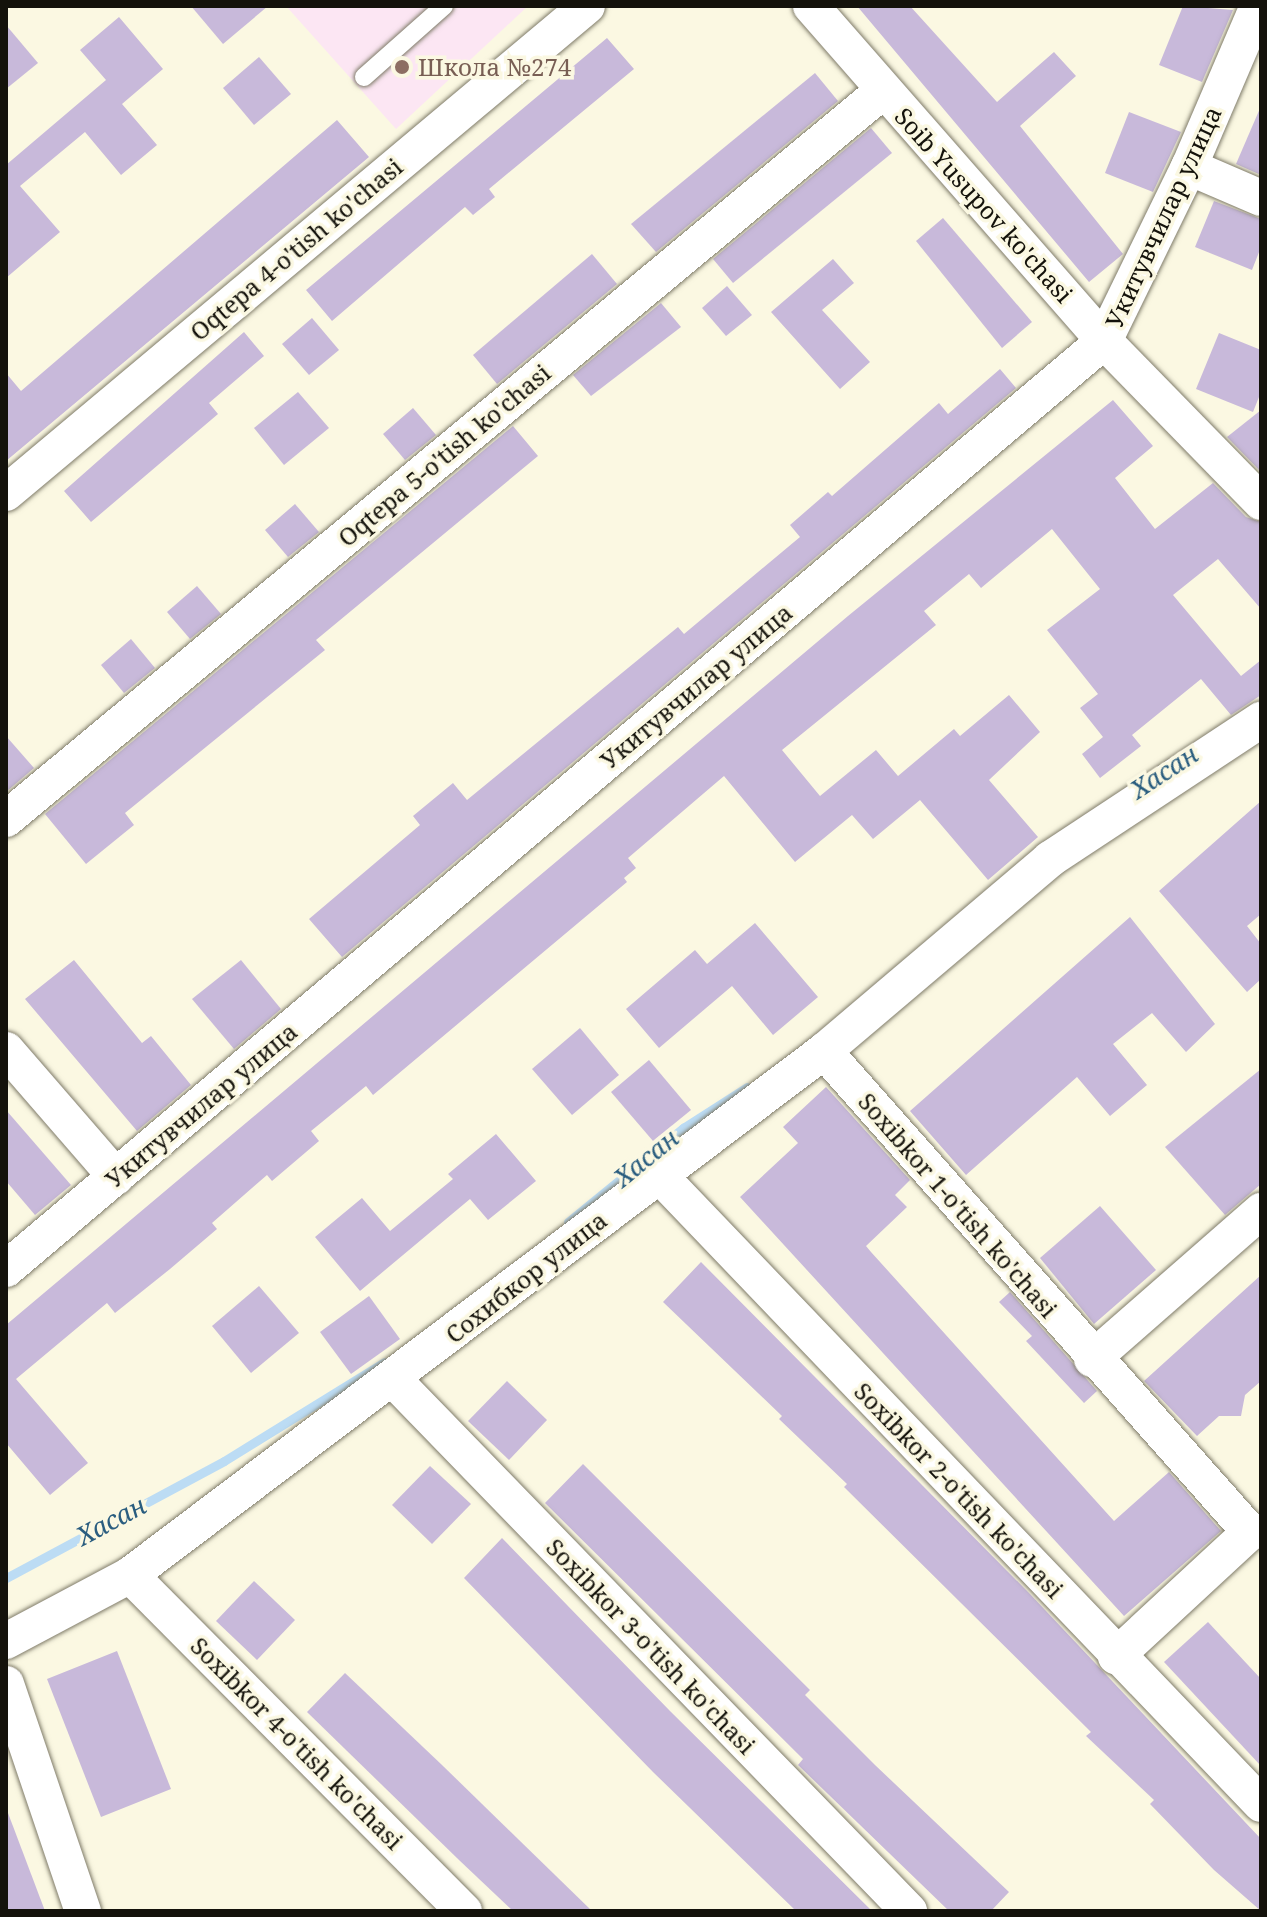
<!DOCTYPE html>
<html>
<head>
<meta charset="utf-8">
<style>
  body { margin:0 }
  #map { position:relative; width:1267px; height:1917px; overflow:hidden; background:#fbf8e2; font-family:"Noto Serif",serif }
  div>[style] { position:absolute }
  .education>* { inset:0; background:#fce6f3 }
  .stream>* { height:9px; margin:-4.5px; padding:0 4.5px; transform-origin:4.5px; border-radius:4.5px; background:#bcdcf4 }
  .building>* { inset:0; background:#c8b9da }
  .roads { filter:drop-shadow(0 0 2px #7f7b69) drop-shadow(0 0 2px #7f7b69) }
  .service>* { height:18px; margin:-9px; padding:0 9px; transform-origin:9px; border-radius:9px; background:#fff }
  .minor>* { height:36px; margin:-18px; padding:0 18px; transform-origin:18px; border-radius:18px; background:#fff }
  .dots>* { width:22px; height:22px; translate:-50% -50%; box-sizing:border-box; border:4px solid #fbf8e2; border-radius:50% }
  span { translate:-50% -50%; white-space:nowrap; text-align:center; line-height:1.15; -webkit-text-stroke:7px #fbf8e2; paint-order:stroke }
  .education-label { font-size:24px; color:#785e54 }
  .left { translate:0 -50%; text-align:left }
  .street-label { font-size:24px; color:#14120b }
  .water-label { font-size:26px; color:#2a5d7f; font-style:italic }
  .frame { position:absolute; inset:0; border:8px solid #14120b; pointer-events:none }
</style>
</head>
<body>
<div id="map">
  <div class="education">
    <div style="clip-path:polygon(286px 6px,528px 6px,396px 129px)"></div>
  </div>
  <div class="stream">
    <div style="left:568px;top:1222px;width:149px;rotate:-39.3deg"></div>
    <div style="left:683px;top:1128px;width:76px;rotate:-32.6deg"></div>
    <div style="left:6px;top:1578px;width:247px;rotate:-28.2deg"></div>
    <div style="left:224px;top:1461px;width:188px;rotate:-31.7deg"></div>
  </div>
  <div class="building">
    <div style="clip-path:polygon(191px 6px,268px 6px,223px 44px)"></div>
    <div style="clip-path:polygon(857px 6px,910px 6px,997px 102px,1054px 52px,1076px 76px,1020px 126px,1123px 254px,1089px 282px)"></div>
    <div style="clip-path:polygon(1183px 6px,1233px 10px,1202px 82px,1159px 65px)"></div>
    <div style="clip-path:polygon(119px 17px,163px 69px,122px 104px,157px 145px,121px 175px,85px 132px,20px 186px,60px 232px,6px 278px,6px 165px,106px 80px,80px 50px)"></div>
    <div style="clip-path:polygon(6px 25px,38px 63px,6px 89px)"></div>
    <div style="clip-path:polygon(607px 38px,634px 69px,489px 189px,495px 197px,473px 215px,465px 207px,332px 321px,306px 290px)"></div>
    <div style="clip-path:polygon(259px 57px,291px 94px,254px 125px,223px 88px)"></div>
    <div style="clip-path:polygon(815px 73px,838px 101px,656px 252px,631px 224px)"></div>
    <div style="clip-path:polygon(1261px 106px,1261px 175px,1236px 164px)"></div>
    <div style="clip-path:polygon(1129px 112px,1181px 132px,1153px 192px,1105px 173px)"></div>
    <div style="clip-path:polygon(337px 120px,369px 157px,6px 461px,6px 373px,21px 391px)"></div>
    <div style="clip-path:polygon(871px 128px,892px 153px,733px 283px,713px 259px)"></div>
    <div style="clip-path:polygon(1214px 201px,1261px 219px,1261px 247px,1252px 270px,1195px 247px)"></div>
    <div style="clip-path:polygon(943px 218px,1032px 322px,1002px 348px,916px 241px)"></div>
    <div style="clip-path:polygon(592px 254px,617px 284px,497px 384px,473px 355px)"></div>
    <div style="clip-path:polygon(833px 259px,854px 283px,822px 310px,870px 362px,840px 389px,771px 312px)"></div>
    <div style="clip-path:polygon(727px 286px,752px 315px,726px 336px,702px 308px)"></div>
    <div style="clip-path:polygon(661px 303px,681px 327px,591px 396px,573px 375px)"></div>
    <div style="clip-path:polygon(312px 318px,339px 350px,309px 375px,282px 344px)"></div>
    <div style="clip-path:polygon(244px 332px,264px 356px,209px 403px,218px 414px,91px 522px,64px 491px)"></div>
    <div style="clip-path:polygon(1219px 333px,1261px 350px,1261px 392px,1253px 412px,1196px 389px)"></div>
    <div style="clip-path:polygon(1000px 369px,1016px 388px,342px 957px,309px 919px,420px 825px,413px 816px,453px 783px,467px 800px,678px 627px,684px 634px,800px 537px,790px 525px,828px 492px,832px 496px,939px 403px,948px 414px)"></div>
    <div style="clip-path:polygon(298px 392px,329px 428px,284px 465px,254px 428px)"></div>
    <div style="clip-path:polygon(1113px 400px,1153px 446px,1115px 478px,1155px 529px,1213px 483px,1246px 517px,1261px 522px,1261px 609px,1218px 559px,1173px 595px,1241px 676px,1261px 660px,1261px 695px,1231px 715px,1201px 679px,1132px 735px,1141px 746px,1100px 778px,1082px 754px,1103px 737px,1080px 708px,1098px 694px,1047px 630px,1100px 589px,1052px 529px,981px 588px,969px 574px,924px 611px,936px 625px,782px 750px,820px 796px,876px 750px,898px 776px,954px 729px,960px 736px,1009px 695px,1040px 732px,989px 780px,1038px 837px,988px 880px,920px 800px,873px 839px,852px 815px,795px 862px,724px 776px,628px 858px,636px 868px,624px 878px,627px 882px,373px 1095px,366px 1086px,311px 1131px,319px 1141px,272px 1181px,267px 1175px,212px 1223px,217px 1229px,170px 1269px,115px 1313px,107px 1303px,16px 1379px,88px 1463px,50px 1495px,6px 1443px,6px 1325px,848px 616px)"></div>
    <div style="clip-path:polygon(413px 408px,436px 435px,405px 460px,383px 434px)"></div>
    <div style="clip-path:polygon(1261px 410px,1261px 472px,1227px 437px)"></div>
    <div style="clip-path:polygon(513px 426px,538px 456px,316px 640px,325px 650px,125px 813px,134px 825px,86px 864px,45px 814px)"></div>
    <div style="clip-path:polygon(295px 504px,319px 532px,288px 557px,265px 530px)"></div>
    <div style="clip-path:polygon(197px 586px,221px 614px,190px 639px,167px 612px)"></div>
    <div style="clip-path:polygon(131px 639px,155px 668px,124px 693px,101px 665px)"></div>
    <div style="clip-path:polygon(6px 736px,34px 768px,6px 792px)"></div>
    <div style="clip-path:polygon(1261px 801px,1261px 914px,1247px 926px,1261px 944px,1261px 979px,1247px 992px,1159px 891px)"></div>
    <div style="clip-path:polygon(1130px 917px,1215px 1024px,1186px 1052px,1152px 1013px,1113px 1044px,1147px 1085px,1110px 1116px,1077px 1077px,966px 1175px,910px 1111px)"></div>
    <div style="clip-path:polygon(755px 923px,818px 997px,773px 1035px,732px 986px,659px 1048px,626px 1009px,695px 950px,707px 964px)"></div>
    <div style="clip-path:polygon(74px 960px,142px 1043px,151px 1036px,191px 1085px,137px 1131px,25px 999px)"></div>
    <div style="clip-path:polygon(241px 960px,281px 1009px,234px 1049px,192px 999px)"></div>
    <div style="clip-path:polygon(580px 1028px,619px 1075px,572px 1115px,532px 1069px)"></div>
    <div style="clip-path:polygon(649px 1060px,691px 1110px,653px 1141px,611px 1092px)"></div>
    <div style="clip-path:polygon(1261px 1069px,1261px 1184px,1225px 1215px,1165px 1147px)"></div>
    <div style="clip-path:polygon(826px 1087px,910px 1180px,895px 1195px,907px 1207px,866px 1246px,871px 1252px,1114px 1521px,1169px 1472px,1221px 1531px,1124px 1616px,740px 1197px,798px 1143px,783px 1127px)"></div>
    <div style="clip-path:polygon(6px 1110px,71px 1185px,35px 1215px,6px 1181px)"></div>
    <div style="clip-path:polygon(496px 1134px,536px 1181px,488px 1220px,470px 1199px,360px 1291px,315px 1237px,362px 1198px,390px 1231px,453px 1179px,448px 1174px)"></div>
    <div style="clip-path:polygon(1100px 1206px,1156px 1270px,1094px 1324px,1040px 1258px)"></div>
    <div style="clip-path:polygon(701px 1262px,1030px 1594px,1261px 1839px,1261px 1911px,1214px 1870px,1150px 1804px,1154px 1800px,1086px 1736px,1091px 1732px,844px 1487px,847px 1484px,779px 1419px,782px 1416px,663px 1302px)"></div>
    <div style="clip-path:polygon(1261px 1275px,1261px 1381px,1245px 1395px,1241px 1416px,1219px 1416px,1197px 1436px,1144px 1381px)"></div>
    <div style="clip-path:polygon(259px 1286px,299px 1333px,251px 1373px,212px 1326px)"></div>
    <div style="clip-path:polygon(1010px 1292px,1097px 1391px,1084px 1403px,1026px 1341px,1032px 1336px,999px 1302px)"></div>
    <div style="clip-path:polygon(369px 1296px,400px 1339px,351px 1374px,320px 1332px)"></div>
    <div style="clip-path:polygon(507px 1381px,547px 1420px,509px 1460px,468px 1421px)"></div>
    <div style="clip-path:polygon(583px 1464px,810px 1690px,805px 1695px,875px 1765px,1009px 1892px,991px 1911px,949px 1911px,798px 1765px,803px 1759px,545px 1503px)"></div>
    <div style="clip-path:polygon(430px 1466px,471px 1504px,432px 1544px,392px 1505px)"></div>
    <div style="clip-path:polygon(502px 1538px,670px 1711px,872px 1911px,796px 1911px,653px 1772px,464px 1578px)"></div>
    <div style="clip-path:polygon(254px 1581px,295px 1620px,257px 1660px,216px 1621px)"></div>
    <div style="clip-path:polygon(1208px 1622px,1261px 1679px,1261px 1766px,1164px 1662px)"></div>
    <div style="clip-path:polygon(117px 1651px,171px 1789px,101px 1817px,47px 1679px)"></div>
    <div style="clip-path:polygon(345px 1673px,442px 1765px,592px 1911px,513px 1911px,459px 1860px,307px 1712px)"></div>
    <div style="clip-path:polygon(8px 1813px,45px 1911px,6px 1911px)"></div>
  </div>
  <div class="roads">
    <div class="service">
      <div style="left:364px;top:77px;width:107px;rotate:-41.6deg"></div>
    </div>
    <div class="minor">
      <div style="left:811px;top:6px;width:445px;rotate:48.8deg"></div>
      <div style="left:1104px;top:341px;width:225px;rotate:45.7deg"></div>
      <div style="left:1189px;top:167px;width:78px;rotate:23.3deg"></div>
      <div style="left:6px;top:493px;width:758px;rotate:-39.97deg"></div>
      <div style="left:6px;top:819px;width:1140px;rotate:-39.7deg"></div>
      <div style="left:6px;top:1050px;width:168px;rotate:49.1deg"></div>
      <div style="left:824px;top:1051px;width:643px;rotate:48.47deg"></div>
      <div style="left:1250px;top:1532px;width:183px;rotate:137.2deg"></div>
      <div style="left:658px;top:1174px;width:872px;rotate:46.25deg"></div>
      <div style="left:6px;top:1269px;width:1438px;rotate:-40.2deg"></div>
      <div style="left:1104px;top:341px;width:194px;rotate:-64deg"></div>
      <div style="left:1189px;top:167px;width:175px;rotate:-66.8deg"></div>
      <div style="left:1092px;top:1359px;width:225px;rotate:-41.2deg"></div>
      <div style="left:394px;top:1380px;width:740px;rotate:45.88deg"></div>
      <div style="left:130px;top:1575px;width:474px;rotate:45.2deg"></div>
      <div style="left:6px;top:1641px;width:140px;rotate:-28deg"></div>
      <div style="left:130px;top:1575px;width:870px;rotate:-37.05deg"></div>
      <div style="left:824px;top:1051px;width:297px;rotate:-40.3deg"></div>
      <div style="left:1050px;top:859px;width:253px;rotate:-33.4deg"></div>
      <div style="left:6px;top:1684px;width:240px;rotate:71.3deg"></div>
    </div>
  </div>
  <div class="dots">
    <div style="left:402px;top:67px;background:#8d6e63"></div>
  </div>
  <div class="education-label">
    <span class="left" style="left:418px;top:67px">Школа №274</span>
  </div>
  <div class="street-label">
    <span style="left:984px;top:205px;rotate:48deg">Soib Yusupov ko'chasi</span>
    <span style="left:1163px;top:217px;rotate:-65deg">Укитувчилар улица</span>
    <span style="left:296px;top:249px;rotate:-40deg">Oqtepa 4-o'tish ko'chasi</span>
    <span style="left:444px;top:455px;rotate:-40deg">Oqtepa 5-o'tish ko'chasi</span>
    <span style="left:696px;top:686px;rotate:-40deg">Укитувчилар улица</span>
    <span style="left:201px;top:1105px;rotate:-40deg">Укитувчилар улица</span>
    <span style="left:958px;top:1205px;rotate:49deg">Soxibkor 1-o'tish ko'chasi</span>
    <span style="left:526px;top:1277px;rotate:-38deg">Сохибкор улица</span>
    <span style="left:959px;top:1490px;rotate:46deg">Soxibkor 2-o'tish ko'chasi</span>
    <span style="left:651px;top:1646px;rotate:46deg">Soxibkor 3-o'tish ko'chasi</span>
    <span style="left:297px;top:1743px;rotate:45deg">Soxibkor 4-o'tish ko'chasi</span>
  </div>
  <div class="water-label">
    <span style="left:1164px;top:772px;rotate:-33deg">Хасан</span>
    <span style="left:646px;top:1158px;rotate:-39deg">Хасан</span>
    <span style="left:111px;top:1521px;rotate:-28deg">Хасан</span>
  </div>
  <div class="frame"></div>
</div>
</body>
</html>
